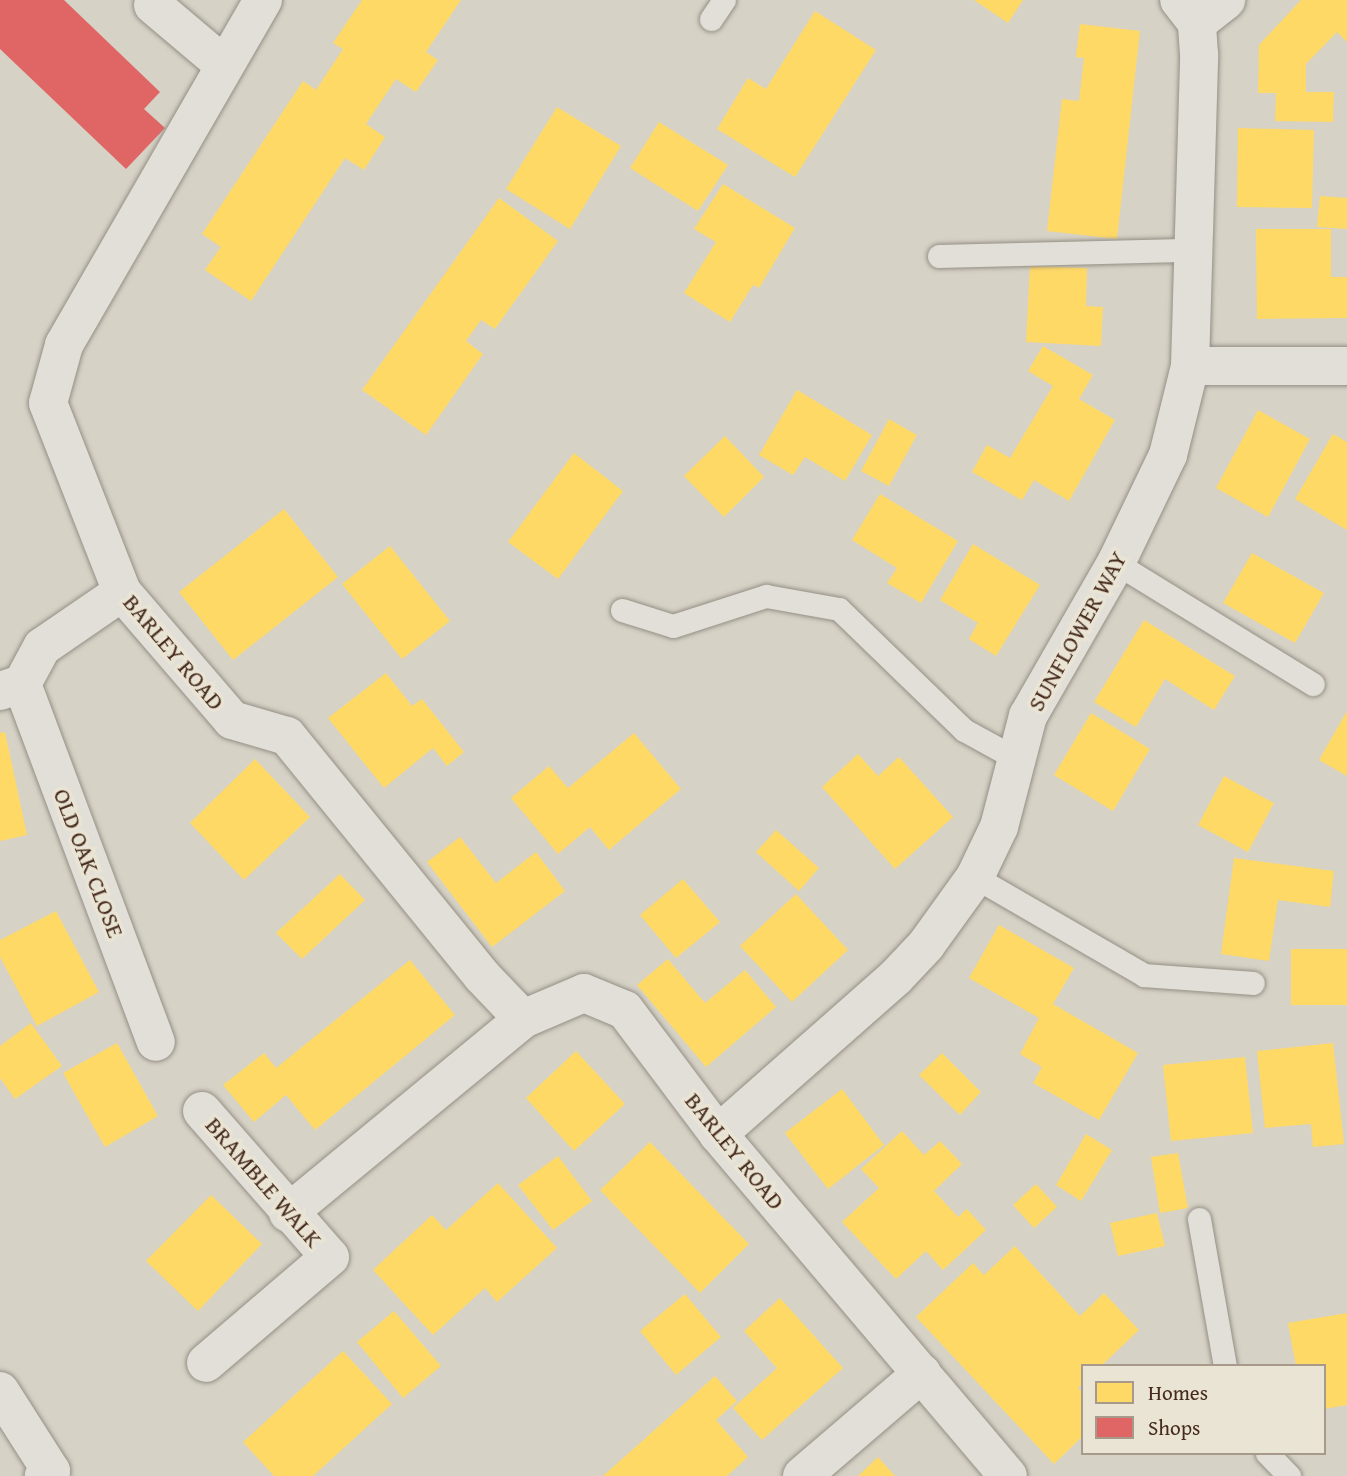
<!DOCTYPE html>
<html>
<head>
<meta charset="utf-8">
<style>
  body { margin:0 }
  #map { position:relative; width:1347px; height:1476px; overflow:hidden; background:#d6d2c5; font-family:"Gentium Book Plus",serif }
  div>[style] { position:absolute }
  .homes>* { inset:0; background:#ffd966 }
  .shops>* { inset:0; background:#e06666 }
  .roads { filter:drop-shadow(0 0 2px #958f86) drop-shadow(0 0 2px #958f86) }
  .lane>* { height:23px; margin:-11.5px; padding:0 11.5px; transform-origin:11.5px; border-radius:11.5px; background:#e1dfd8 }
  .street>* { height:38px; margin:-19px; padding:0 19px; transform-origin:19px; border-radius:19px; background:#e1dfd8 }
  span { translate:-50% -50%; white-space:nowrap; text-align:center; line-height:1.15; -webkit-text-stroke:7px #eae4d4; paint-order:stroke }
  .street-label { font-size:24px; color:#462b1d }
  .legend { position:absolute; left:1081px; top:1364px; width:245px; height:91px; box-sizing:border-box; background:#eae4d4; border:2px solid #a89a8b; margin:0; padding:9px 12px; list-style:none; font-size:21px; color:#462b1d }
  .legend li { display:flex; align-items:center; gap:14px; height:35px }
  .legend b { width:35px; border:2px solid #a89a8b }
</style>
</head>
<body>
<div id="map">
  <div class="homes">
    <div style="clip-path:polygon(362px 0,461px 0,426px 52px,438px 60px,416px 92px,396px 79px,366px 124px,385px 137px,364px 170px,345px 158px,251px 301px,205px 270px,221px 247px,202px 234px,303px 81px,316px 90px,343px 49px,333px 43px)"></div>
    <div style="clip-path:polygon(974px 0,1023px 0,1008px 23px)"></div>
    <div style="clip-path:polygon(1301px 0,1347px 0,1347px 42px,1337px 32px,1306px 64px,1306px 92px,1334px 92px,1333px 122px,1275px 121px,1276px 93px,1258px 93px,1259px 45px)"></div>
    <div style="clip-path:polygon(815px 11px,876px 50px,795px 177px,717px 129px,748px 78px,766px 89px)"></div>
    <div style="clip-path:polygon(1080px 24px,1140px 31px,1117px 239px,1047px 231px,1062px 99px,1079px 101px,1084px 58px,1076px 57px)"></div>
    <div style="clip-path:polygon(557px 107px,621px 146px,570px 229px,506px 189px)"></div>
    <div style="clip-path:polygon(659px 122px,728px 165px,698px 211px,630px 168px)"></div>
    <div style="clip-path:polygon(1238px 128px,1314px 130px,1312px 208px,1237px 207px)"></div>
    <div style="clip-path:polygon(723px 184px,795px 228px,759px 288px,753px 285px,730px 322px,684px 293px,716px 242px,694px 229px)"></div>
    <div style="clip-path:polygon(1320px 196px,1347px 198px,1347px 229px,1317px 227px)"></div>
    <div style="clip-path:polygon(499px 198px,558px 241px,495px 329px,481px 320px,466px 341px,483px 354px,426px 435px,362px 390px)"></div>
    <div style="clip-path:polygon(1256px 229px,1331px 229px,1331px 277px,1347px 277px,1347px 318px,1257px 319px)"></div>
    <div style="clip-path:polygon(1030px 266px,1087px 268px,1086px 306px,1103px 307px,1101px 346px,1026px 342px)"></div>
    <div style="clip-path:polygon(1043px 346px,1093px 375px,1079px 399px,1115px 420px,1069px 501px,1034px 480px,1022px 500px,972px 472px,987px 445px,1010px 458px,1053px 386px,1028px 371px)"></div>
    <div style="clip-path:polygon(797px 390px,872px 435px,845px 481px,805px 457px,793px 475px,759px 455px)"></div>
    <div style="clip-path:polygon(1258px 410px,1310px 439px,1268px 517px,1216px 488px)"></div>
    <div style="clip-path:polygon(889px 419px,917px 435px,889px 486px,861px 471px)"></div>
    <div style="clip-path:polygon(1333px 434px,1347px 442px,1347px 530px,1295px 499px)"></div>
    <div style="clip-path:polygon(725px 436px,764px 477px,724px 517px,684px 476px)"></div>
    <div style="clip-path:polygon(574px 453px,623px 491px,558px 579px,508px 542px)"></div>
    <div style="clip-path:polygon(880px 494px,958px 541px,921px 603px,887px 583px,897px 568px,852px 540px)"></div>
    <div style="clip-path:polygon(284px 509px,338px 577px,233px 660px,179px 592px)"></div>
    <div style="clip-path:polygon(973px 544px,1040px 585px,996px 656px,969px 639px,978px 623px,940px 600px)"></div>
    <div style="clip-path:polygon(390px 546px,450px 621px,402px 659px,342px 584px)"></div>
    <div style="clip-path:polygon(1252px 553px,1324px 593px,1295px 643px,1223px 603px)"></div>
    <div style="clip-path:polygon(1144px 620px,1235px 676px,1214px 710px,1165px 679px,1136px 727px,1094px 702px)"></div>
    <div style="clip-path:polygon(386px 673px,412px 706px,422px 699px,464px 752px,447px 766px,433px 748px,384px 788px,328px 718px)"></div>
    <div style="clip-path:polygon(1347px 711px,1347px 776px,1319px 760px)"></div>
    <div style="clip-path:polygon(1091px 713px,1150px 749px,1113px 811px,1054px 775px)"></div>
    <div style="clip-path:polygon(5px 732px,27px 835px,0 841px,0 733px)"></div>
    <div style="clip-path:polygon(634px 733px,681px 789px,609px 850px,590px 827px,558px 854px,511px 798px,549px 766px,568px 788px)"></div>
    <div style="clip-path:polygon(858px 754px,878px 776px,899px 757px,953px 817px,895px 869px,822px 787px)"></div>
    <div style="clip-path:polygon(255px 759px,310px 817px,244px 880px,190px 823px)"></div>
    <div style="clip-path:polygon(1224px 776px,1274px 803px,1248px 852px,1198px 825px)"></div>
    <div style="clip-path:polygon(776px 830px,819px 868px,799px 891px,756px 852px)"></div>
    <div style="clip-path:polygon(460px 837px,496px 883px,536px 852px,565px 891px,492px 947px,427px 862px)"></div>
    <div style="clip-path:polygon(1234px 858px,1334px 871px,1330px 907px,1278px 900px,1269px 961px,1221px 954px)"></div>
    <div style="clip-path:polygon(340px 874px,365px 900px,302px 959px,276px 933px)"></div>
    <div style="clip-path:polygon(683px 879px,720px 922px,676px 958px,640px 915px)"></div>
    <div style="clip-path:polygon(796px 894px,848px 950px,792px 1002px,740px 946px)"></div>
    <div style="clip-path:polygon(56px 911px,99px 992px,37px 1026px,0 957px,0 940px)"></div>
    <div style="clip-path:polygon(999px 925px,1074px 968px,1053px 1004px,1138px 1053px,1099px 1120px,1033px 1083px,1042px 1067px,1020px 1054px,1039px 1018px,969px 978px)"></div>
    <div style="clip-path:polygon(1291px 949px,1347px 949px,1347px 1005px,1291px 1005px)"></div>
    <div style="clip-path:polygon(668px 959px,705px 1003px,745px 970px,776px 1007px,706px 1067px,637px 985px)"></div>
    <div style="clip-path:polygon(410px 960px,455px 1015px,315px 1130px,286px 1095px,254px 1122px,223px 1085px,264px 1053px,276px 1068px)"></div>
    <div style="clip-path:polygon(31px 1023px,62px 1066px,15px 1099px,0 1078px,0 1046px)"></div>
    <div style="clip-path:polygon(117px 1043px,158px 1116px,105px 1147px,63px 1073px)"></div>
    <div style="clip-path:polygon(1333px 1043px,1344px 1144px,1313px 1147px,1311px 1124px,1265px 1128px,1257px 1051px)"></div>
    <div style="clip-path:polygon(576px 1051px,625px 1104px,574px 1151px,526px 1098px)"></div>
    <div style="clip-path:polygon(942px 1053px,981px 1092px,960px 1115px,919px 1075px)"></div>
    <div style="clip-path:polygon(1245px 1057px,1253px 1133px,1171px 1141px,1163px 1065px)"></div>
    <div style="clip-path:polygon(842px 1089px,884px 1145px,828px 1189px,785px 1133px)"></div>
    <div style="clip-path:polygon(902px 1131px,924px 1155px,940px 1141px,962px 1164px,934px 1191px,958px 1217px,967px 1209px,986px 1230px,943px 1270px,926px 1251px,896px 1279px,842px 1222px,879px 1188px,861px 1169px)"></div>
    <div style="clip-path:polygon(1086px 1134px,1112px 1150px,1081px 1201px,1056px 1185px)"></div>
    <div style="clip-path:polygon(650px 1142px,749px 1244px,700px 1293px,600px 1190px)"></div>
    <div style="clip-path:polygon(1178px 1153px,1188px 1208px,1160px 1213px,1151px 1157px)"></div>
    <div style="clip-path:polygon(558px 1156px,592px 1201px,553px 1230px,518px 1185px)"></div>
    <div style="clip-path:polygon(498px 1183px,557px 1248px,497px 1302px,485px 1288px,433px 1335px,373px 1270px,432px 1215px,446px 1230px)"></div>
    <div style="clip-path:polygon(1036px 1184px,1057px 1207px,1034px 1228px,1013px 1205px)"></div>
    <div style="clip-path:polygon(211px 1195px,262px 1244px,198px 1311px,146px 1261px)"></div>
    <div style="clip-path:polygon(1157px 1213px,1165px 1246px,1118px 1256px,1110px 1223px)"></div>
    <div style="clip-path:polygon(1015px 1246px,1080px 1316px,1104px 1293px,1139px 1330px,1101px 1366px,1083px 1366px,1083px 1383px,1078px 1388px,1083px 1393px,1083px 1436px,1054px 1464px,916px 1317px,973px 1263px,984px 1275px)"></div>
    <div style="clip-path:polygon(685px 1294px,721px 1337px,676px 1375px,640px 1331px)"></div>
    <div style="clip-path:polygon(780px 1298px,843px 1368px,762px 1440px,733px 1408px,777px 1368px,744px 1331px)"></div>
    <div style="clip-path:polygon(394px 1311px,441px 1366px,403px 1398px,357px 1342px)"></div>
    <div style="clip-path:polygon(1347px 1313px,1347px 1405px,1324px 1409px,1324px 1366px,1296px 1366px,1288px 1323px)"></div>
    <div style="clip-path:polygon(343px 1351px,392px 1404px,313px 1476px,274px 1476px,243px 1442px)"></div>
    <div style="clip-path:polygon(715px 1376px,737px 1401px,716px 1420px,748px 1457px,727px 1476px,603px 1476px)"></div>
    <div style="clip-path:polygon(878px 1457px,895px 1476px,858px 1476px)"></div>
  </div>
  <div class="shops">
    <div style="clip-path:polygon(0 0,64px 0,160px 92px,144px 109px,165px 128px,126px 169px,0 49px)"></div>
  </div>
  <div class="roads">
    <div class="lane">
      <div style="left:711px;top:19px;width:23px;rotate:-56deg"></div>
      <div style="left:939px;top:256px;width:253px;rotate:-1.4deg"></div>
      <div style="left:1116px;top:563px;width:231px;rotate:31.6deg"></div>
      <div style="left:622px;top:610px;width:53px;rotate:17.4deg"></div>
      <div style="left:673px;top:626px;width:98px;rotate:-17.9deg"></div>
      <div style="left:766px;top:596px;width:74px;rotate:10.1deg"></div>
      <div style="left:839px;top:609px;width:174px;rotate:44.1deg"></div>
      <div style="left:964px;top:730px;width:58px;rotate:28.8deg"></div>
      <div style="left:975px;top:877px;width:195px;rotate:30.1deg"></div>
      <div style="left:1144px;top:975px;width:109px;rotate:4.2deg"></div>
      <div style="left:1199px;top:1219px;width:149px;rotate:80deg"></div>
      <div style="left:1267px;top:1453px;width:32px;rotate:46deg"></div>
    </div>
    <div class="street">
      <div style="left:263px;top:0;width:398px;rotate:120deg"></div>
      <div style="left:64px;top:345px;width:60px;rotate:105.4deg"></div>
      <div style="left:48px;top:403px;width:203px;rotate:68.6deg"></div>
      <div style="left:122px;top:592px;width:169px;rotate:49.3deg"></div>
      <div style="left:232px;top:720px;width:57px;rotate:16.2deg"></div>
      <div style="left:287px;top:736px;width:309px;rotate:50.9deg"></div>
      <div style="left:482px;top:976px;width:59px;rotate:46.4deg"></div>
      <div style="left:523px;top:1019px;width:66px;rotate:-23.1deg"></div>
      <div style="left:584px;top:993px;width:44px;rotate:22.5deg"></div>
      <div style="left:625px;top:1010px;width:155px;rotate:53.1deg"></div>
      <div style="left:718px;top:1134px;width:448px;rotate:49.7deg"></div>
      <div style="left:153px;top:5px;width:93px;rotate:40.2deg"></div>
      <div style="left:1197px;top:23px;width:37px;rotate:-38deg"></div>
      <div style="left:1190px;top:366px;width:157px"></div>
      <div style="left:22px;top:684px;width:382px;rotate:69.5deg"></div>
      <div style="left:0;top:691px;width:23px;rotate:-18deg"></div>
      <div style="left:22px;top:684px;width:42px;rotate:-61.6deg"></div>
      <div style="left:42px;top:647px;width:97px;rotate:-34.5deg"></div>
      <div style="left:202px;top:1111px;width:194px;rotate:48.8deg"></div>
      <div style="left:330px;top:1257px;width:163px;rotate:139.5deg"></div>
      <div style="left:718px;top:1134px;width:237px;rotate:-41.4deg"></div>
      <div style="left:896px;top:977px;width:44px;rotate:-46.8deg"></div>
      <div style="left:926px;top:945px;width:84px;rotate:-54.2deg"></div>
      <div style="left:975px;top:877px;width:55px;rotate:-64.4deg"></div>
      <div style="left:999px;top:827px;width:115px;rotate:-75.4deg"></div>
      <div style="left:1028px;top:716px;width:177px;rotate:-60.1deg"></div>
      <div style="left:1116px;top:563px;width:120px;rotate:-64.3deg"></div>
      <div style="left:1168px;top:455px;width:92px;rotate:-76.1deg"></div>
      <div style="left:1190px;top:366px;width:312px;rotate:-88.3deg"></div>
      <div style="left:1199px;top:54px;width:31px;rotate:-94deg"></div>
      <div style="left:1197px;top:23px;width:29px;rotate:-128deg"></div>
      <div style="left:288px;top:1213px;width:305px;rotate:-39.5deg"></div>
      <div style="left:0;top:1391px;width:95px;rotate:57.5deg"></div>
      <div style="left:51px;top:1471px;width:9px;rotate:144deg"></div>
      <div style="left:802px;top:1476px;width:158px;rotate:-40.6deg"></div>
    </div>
  </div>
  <div class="street-label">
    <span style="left:1077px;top:631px;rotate:-61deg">SUNFLOWER WAY</span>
    <span style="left:174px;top:652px;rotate:50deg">BARLEY ROAD</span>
    <span style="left:89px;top:863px;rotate:69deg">OLD OAK CLOSE</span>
    <span style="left:735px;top:1151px;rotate:51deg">BARLEY ROAD</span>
    <span style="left:264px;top:1182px;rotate:49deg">BRAMBLE WALK</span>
  </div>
  <ul class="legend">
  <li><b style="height:19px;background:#ffd966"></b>Homes</li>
  <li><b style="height:19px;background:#e06666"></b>Shops</li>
  </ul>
</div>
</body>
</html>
